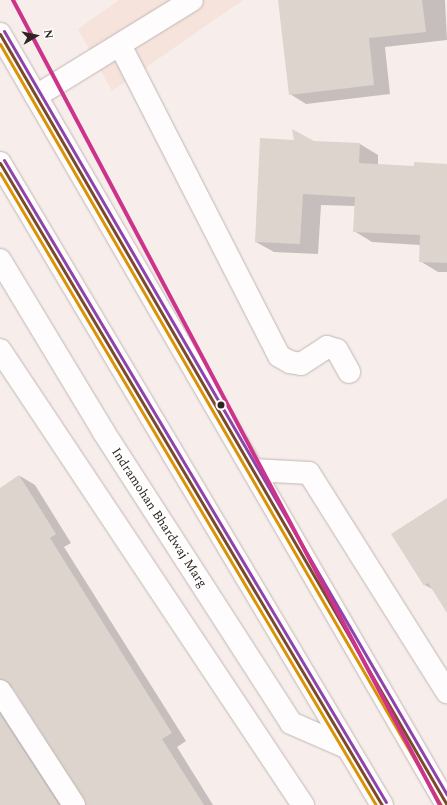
<!DOCTYPE html>
<html>
<head>
<meta charset="utf-8">
<style>
  body { margin:0 }
  #map { position:relative; width:447px; height:805px; overflow:hidden; background:#f7eeeb; font-family:Spectral,serif }
  div>[style] { position:absolute }
  .built>* { inset:0; background:#f6e3dc }
  .shadow>* { inset:0; background:#0003 }
  .building>* { inset:0; background:#ddd4ce }
  .roads { filter:drop-shadow(0 0 1px #c0b7b4) drop-shadow(0 0 1px #c0b7b4) }
  .minor>* { height:22px; margin:-11px; padding:0 11px; transform-origin:11px; border-radius:11px; background:#fefcfc }
  .major>* { height:22px; margin:-11px; padding:0 11px; transform-origin:11px; border-radius:11px; background:#fefcfc }
  .bus-1>* { height:3px; margin:-1.5px; padding:0 1.5px; transform-origin:1.5px; border-radius:1.5px; background:#7a4b2a }
  .bus-2>* { height:3px; margin:-1.5px; padding:0 1.5px; transform-origin:1.5px; border-radius:1.5px; background:#d99305 }
  .bus-3>* { height:3px; margin:-1.5px; padding:0 1.5px; transform-origin:1.5px; border-radius:1.5px; background:#8e44ad }
  .metro-1>* { height:4px; margin:-2px; padding:0 2px; transform-origin:2px; border-radius:2px; background:#cc338b }
  .dots>* { width:11px; height:11px; translate:-50% -50%; box-sizing:border-box; border:2px solid #fff; border-radius:50% }
  span { translate:-50% -50%; white-space:nowrap; text-align:center; line-height:1.15; -webkit-text-stroke:3.5px #fff; paint-order:stroke }
  .street-label { font-size:13px; color:#2e2521 }
  .north { position:absolute; left:16px; top:16px; width:40px; height:40px; -webkit-text-stroke:3px #fff; paint-order:stroke; rotate:81deg; font-size:11px; font-weight:700; line-height:16px; text-align:center; color:#2e2521 }
  .north::after { content:''; display:block; margin:auto; width:14px; height:18px; background:#2e2521; clip-path:polygon(50% 0,100% 100%,50% 72%,0 100%) }
</style>
</head>
<body>
<div id="map">
  <div class="built">
    <div style="clip-path:polygon(119px 0,243px 0,112px 91px,78px 29px)"></div>
  </div>
  <div class="shadow">
    <div style="clip-path:polygon(279px 0,445px 0,447px 40px,385px 47px,390px 94px,306px 104px,290px 94px)"></div>
    <div style="clip-path:polygon(313px 142px,360px 144px,378px 155px,378px 165px,414px 167px,447px 165px,447px 272px,438px 272px,420px 261px,420px 245px,372px 242px,354px 231px,355px 206px,321px 205px,318px 254px,274px 252px,256px 242px)"></div>
    <div style="clip-path:polygon(20px 476px,35px 485px,71px 543px,64px 547px,186px 741px,177px 747px,213px 805px,86px 805px,85px 798px,14px 687px,8px 689px,68px 805px,0 805px,0 489px)"></div>
    <div style="clip-path:polygon(447px 500px,447px 611px,434px 590px,425px 585px)"></div>
  </div>
  <div class="building">
    <div style="clip-path:polygon(278px 0,422px 0,426px 32px,369px 38px,374px 85px,289px 95px)"></div>
    <div style="clip-path:polygon(292px 129px,314px 141px,360px 143px,359px 163px,414px 166px,414px 162px,447px 164px,447px 263px,419px 262px,420px 235px,353px 232px,355px 197px,303px 194px,300px 244px,255px 242px,260px 138px,294px 140px)"></div>
    <div style="clip-path:polygon(19px 475px,56px 534px,50px 538px,172px 733px,162px 739px,204px 805px,86px 805px,10px 684px,0 679px,0 488px)"></div>
    <div style="clip-path:polygon(447px 498px,447px 613px,428px 583px,424px 586px,391px 534px)"></div>
    <div style="clip-path:polygon(0 714px,59px 805px,0 805px)"></div>
  </div>
  <div class="roads">
    <div class="minor">
      <div style="left:120px;top:45px;width:349px;rotate:62.9deg"></div>
      <div style="left:279px;top:356px;width:13px;rotate:29deg"></div>
      <div style="left:290px;top:362px;width:11px;rotate:10deg"></div>
      <div style="left:301px;top:364px;width:31px;rotate:-33deg"></div>
      <div style="left:327px;top:347px;width:10px;rotate:17deg"></div>
      <div style="left:337px;top:350px;width:25px;rotate:61deg"></div>
      <div style="left:36px;top:96px;width:183px;rotate:-31.6deg"></div>
      <div style="left:0;top:260px;width:200px;rotate:58.9deg"></div>
      <div style="left:103px;top:431px;width:347px;rotate:57.2deg"></div>
      <div style="left:291px;top:723px;width:60px;rotate:23.6deg"></div>
      <div style="left:0;top:350px;width:547px;rotate:56.34deg"></div>
      <div style="left:253px;top:470px;width:56px;rotate:3.1deg"></div>
      <div style="left:309px;top:473px;width:259px;rotate:57.8deg"></div>
      <div style="left:0;top:691px;width:136px;rotate:57deg"></div>
    </div>
    <div class="major">
      <div style="left:0;top:34px;width:891px;rotate:59.9deg"></div>
      <div style="left:0;top:163px;width:747px;rotate:59.25deg"></div>
    </div>
  </div>
  <div class="bus-1">
    <div style="left:0;top:34px;width:891px;rotate:59.9deg"></div>
    <div style="left:0;top:163px;width:747px;rotate:59.25deg"></div>
  </div>
  <div class="bus-2">
    <div style="left:0;top:44px;width:880px;rotate:59.91deg"></div>
    <div style="left:0;top:173px;width:735px;rotate:59.25deg"></div>
  </div>
  <div class="bus-3">
    <div style="left:4px;top:31px;width:883px;rotate:59.89deg"></div>
    <div style="left:4px;top:160px;width:747px;rotate:59.25deg"></div>
  </div>
  <div class="metro-1">
    <div style="left:13px;top:0;width:911px;rotate:62.06deg"></div>
  </div>
  <div class="dots">
    <div style="left:221px;top:405px;background:#2e2521"></div>
  </div>
  <div class="street-label">
    <span style="left:159px;top:518px;rotate:57deg">Indramohan Bhardwaj Marg</span>
  </div>
  <div class="north">N</div>
</div>
</body>
</html>
